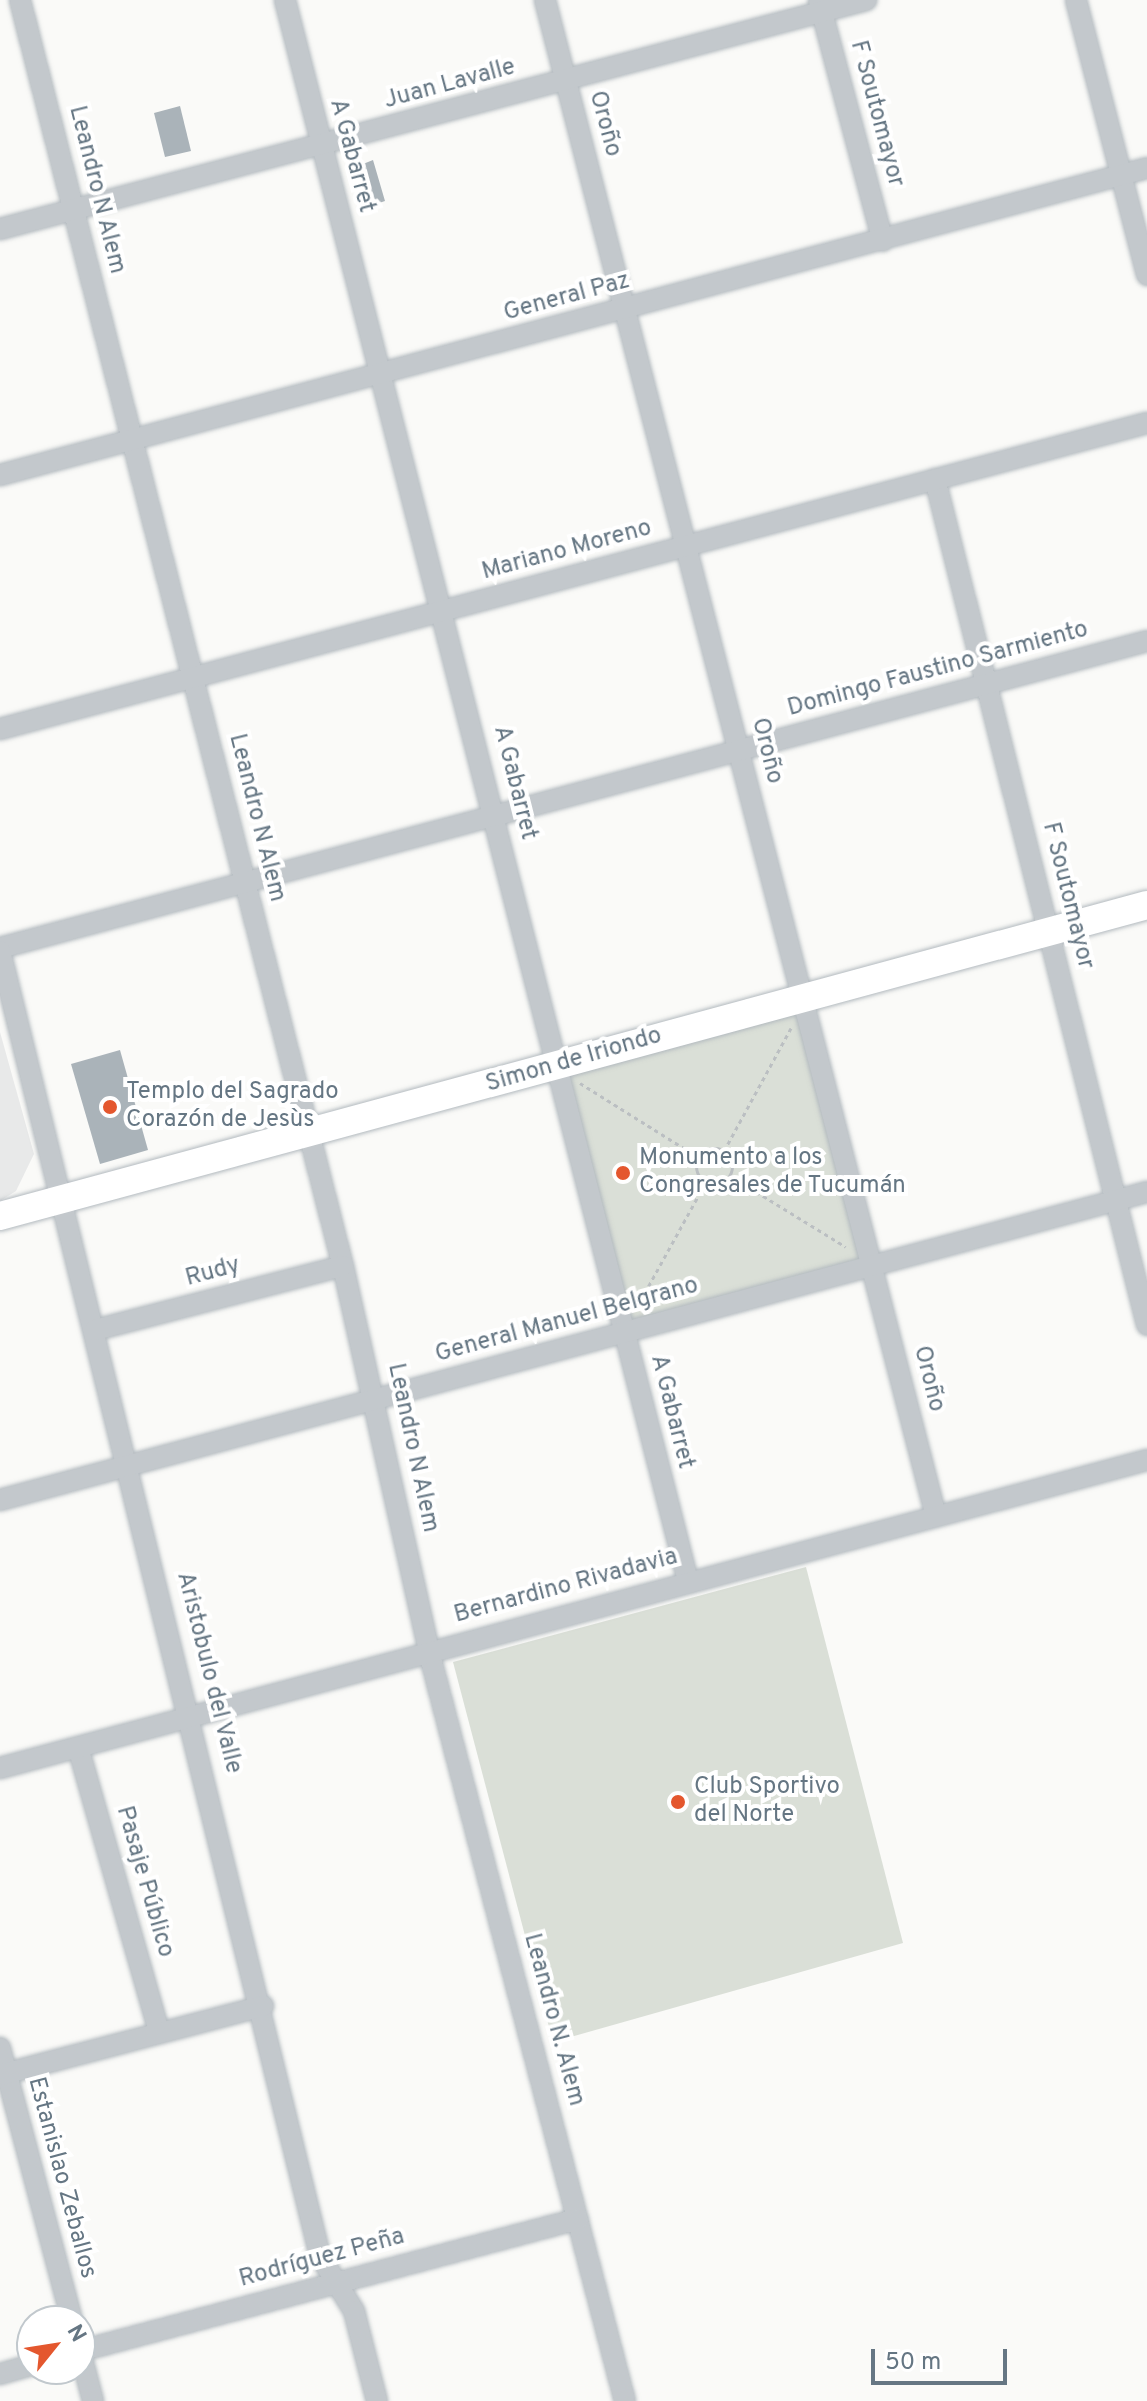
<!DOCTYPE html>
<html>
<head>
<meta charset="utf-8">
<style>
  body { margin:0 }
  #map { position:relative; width:1147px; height:2401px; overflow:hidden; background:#fafaf8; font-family:Overpass,sans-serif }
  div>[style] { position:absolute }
  .built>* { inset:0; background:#e8e9e9 }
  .green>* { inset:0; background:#dadfd7 }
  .building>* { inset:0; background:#aab3b9 }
  .path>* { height:3px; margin-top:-1.5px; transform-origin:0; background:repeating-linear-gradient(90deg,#bbbfc2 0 4px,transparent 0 8px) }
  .path>.ring { margin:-1.5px; padding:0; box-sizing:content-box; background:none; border:3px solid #bbbfc2; border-radius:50% }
  .roads { filter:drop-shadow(0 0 2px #b3babf) drop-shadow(0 0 2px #b3babf) }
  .street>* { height:20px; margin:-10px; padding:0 10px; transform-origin:10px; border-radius:10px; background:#c3c8cc }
  .secondary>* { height:28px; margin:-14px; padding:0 14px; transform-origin:14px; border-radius:14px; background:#fff }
  .dots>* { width:22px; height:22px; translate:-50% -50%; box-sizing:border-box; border:4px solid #fff; border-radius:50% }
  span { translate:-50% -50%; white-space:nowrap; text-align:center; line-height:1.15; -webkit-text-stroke:8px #fff; paint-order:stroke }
  .street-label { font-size:24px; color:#657683 }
  .poi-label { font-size:24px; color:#657683 }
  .left { translate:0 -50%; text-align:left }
  .north { position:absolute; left:16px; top:2305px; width:80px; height:80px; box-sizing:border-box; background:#fff; border:2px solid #c1c8cd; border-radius:50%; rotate:60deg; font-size:22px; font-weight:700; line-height:32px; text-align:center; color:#657683 }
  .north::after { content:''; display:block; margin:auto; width:28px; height:36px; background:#e4572e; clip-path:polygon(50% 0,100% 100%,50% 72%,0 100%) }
  .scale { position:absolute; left:871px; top:2349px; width:136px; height:36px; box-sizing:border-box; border:4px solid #657683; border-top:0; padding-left:10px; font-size:24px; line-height:28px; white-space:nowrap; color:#657683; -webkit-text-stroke:6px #fff; paint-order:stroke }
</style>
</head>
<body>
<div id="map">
  <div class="built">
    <div style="clip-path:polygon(0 1032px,34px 1154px,16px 1191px,0 1201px)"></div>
  </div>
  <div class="green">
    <div style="clip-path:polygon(802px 997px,873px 1266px,624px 1333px,560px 1066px)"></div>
    <div style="clip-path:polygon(806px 1567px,903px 1943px,553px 2042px,453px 1662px)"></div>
  </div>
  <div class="building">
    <div style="clip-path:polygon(180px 106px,191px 151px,165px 157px,154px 113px)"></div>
    <div style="clip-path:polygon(373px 160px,385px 201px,373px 205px,369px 194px,361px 196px,353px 168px)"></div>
    <div style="clip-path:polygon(120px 1050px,148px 1150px,100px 1164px,71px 1064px)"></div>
  </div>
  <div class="path">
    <div style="left:580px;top:1083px;width:139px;rotate:32.1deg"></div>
    <div class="ring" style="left:696px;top:1148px;width:33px;height:33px"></div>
    <div style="left:724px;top:1151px;width:140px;rotate:-61.4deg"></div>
    <div style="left:729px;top:1175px;width:137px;rotate:31.6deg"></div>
    <div style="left:637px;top:1307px;width:143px;rotate:-61.1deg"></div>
  </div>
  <div class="roads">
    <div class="street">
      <div style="left:20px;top:0;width:1307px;rotate:75.69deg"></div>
      <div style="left:343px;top:1266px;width:395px;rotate:77.4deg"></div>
      <div style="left:429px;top:1652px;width:774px;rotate:75.34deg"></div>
      <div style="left:285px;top:0;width:1632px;rotate:75.7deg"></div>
      <div style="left:545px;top:0;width:1566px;rotate:75.54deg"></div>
      <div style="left:1076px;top:0;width:284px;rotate:75.5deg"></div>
      <div style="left:819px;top:1px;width:248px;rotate:75.1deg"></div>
      <div style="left:0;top:229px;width:896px;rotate:-14.81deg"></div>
      <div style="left:0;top:475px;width:1187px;rotate:-14.98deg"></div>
      <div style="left:935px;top:479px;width:872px;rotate:75.93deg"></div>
      <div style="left:0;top:729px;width:1187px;rotate:-14.94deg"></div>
      <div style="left:0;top:948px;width:1187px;rotate:-14.98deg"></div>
      <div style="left:0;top:951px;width:1344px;rotate:76.22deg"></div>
      <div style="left:320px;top:2256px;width:65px;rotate:58.3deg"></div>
      <div style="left:354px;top:2311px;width:93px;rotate:75.7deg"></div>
      <div style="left:95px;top:1330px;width:256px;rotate:-14.5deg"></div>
      <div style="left:0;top:1500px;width:1188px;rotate:-15.03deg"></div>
      <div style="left:78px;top:1747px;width:296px;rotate:74.1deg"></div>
      <div style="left:0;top:1768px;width:1188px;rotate:-15.03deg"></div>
      <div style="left:0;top:2048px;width:282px;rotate:75.2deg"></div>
      <div style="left:0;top:2075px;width:272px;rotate:-14.7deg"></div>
      <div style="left:80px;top:2351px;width:515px;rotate:-14.85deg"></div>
      <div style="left:80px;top:2351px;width:52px;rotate:75.4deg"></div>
      <div style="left:0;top:2374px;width:33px;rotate:-16deg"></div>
    </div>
    <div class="secondary">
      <div style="left:0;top:1216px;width:1188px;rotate:-15.17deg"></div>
    </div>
  </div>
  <div class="dots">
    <div style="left:110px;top:1107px;background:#e4572e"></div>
    <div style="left:623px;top:1173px;background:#e4572e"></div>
    <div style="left:678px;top:1802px;background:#e4572e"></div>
  </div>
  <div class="street-label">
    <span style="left:450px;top:85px;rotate:-15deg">Juan Lavalle</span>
    <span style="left:876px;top:114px;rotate:75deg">F Soutomayor</span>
    <span style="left:604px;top:124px;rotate:75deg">Oroño</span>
    <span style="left:351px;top:156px;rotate:75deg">A Gabarret</span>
    <span style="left:96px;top:190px;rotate:76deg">Leandro N Alem</span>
    <span style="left:567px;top:298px;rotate:-15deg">General Paz</span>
    <span style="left:567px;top:551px;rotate:-15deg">Mariano Moreno</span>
    <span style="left:938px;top:670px;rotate:-15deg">Domingo Faustino Sarmiento</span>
    <span style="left:766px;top:751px;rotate:76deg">Oroño</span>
    <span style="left:514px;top:783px;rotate:76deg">A Gabarret</span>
    <span style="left:256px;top:818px;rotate:76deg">Leandro N Alem</span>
    <span style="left:1067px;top:896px;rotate:76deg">F Soutomayor</span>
    <span style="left:574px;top:1061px;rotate:-16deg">Simon de Iriondo</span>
    <span style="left:213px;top:1273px;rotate:-15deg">Rudy</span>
    <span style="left:567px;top:1321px;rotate:-15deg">General Manuel Belgrano</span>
    <span style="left:928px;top:1379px;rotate:76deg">Oroño</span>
    <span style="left:671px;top:1412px;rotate:76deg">A Gabarret</span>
    <span style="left:412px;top:1448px;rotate:78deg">Leandro N Alem</span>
    <span style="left:566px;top:1587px;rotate:-15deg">Bernardino Rivadavia</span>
    <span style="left:208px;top:1673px;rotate:76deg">Aristobulo del Valle</span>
    <span style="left:144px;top:1882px;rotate:74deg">Pasaje Público</span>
    <span style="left:553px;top:2020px;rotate:75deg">Leandro N. Alem</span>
    <span style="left:61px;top:2178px;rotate:75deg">Estanislao Zeballos</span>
    <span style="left:322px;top:2259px;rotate:-15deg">Rodríguez Peña</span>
  </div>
  <div class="poi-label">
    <span class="left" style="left:126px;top:1107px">Templo del Sagrado<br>Corazón de Jesùs</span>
    <span class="left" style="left:639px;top:1173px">Monumento a los<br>Congresales de Tucumán</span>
    <span class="left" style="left:694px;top:1802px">Club Sportivo<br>del Norte</span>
  </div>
  <div class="north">N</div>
  <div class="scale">50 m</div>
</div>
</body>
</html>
